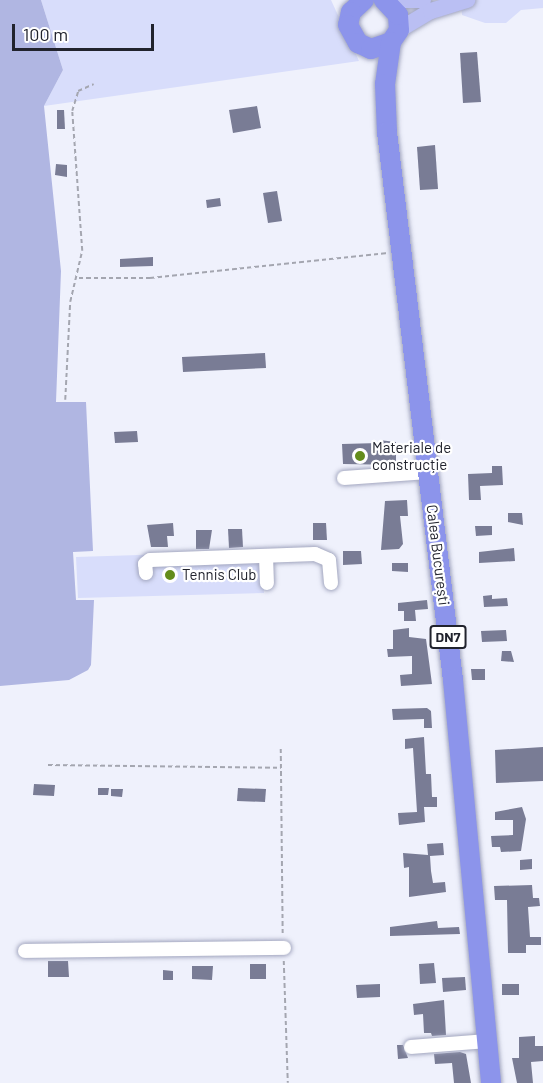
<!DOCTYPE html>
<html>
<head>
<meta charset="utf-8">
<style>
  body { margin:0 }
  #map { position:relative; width:543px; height:1083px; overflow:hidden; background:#eff1fc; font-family:Barlow,sans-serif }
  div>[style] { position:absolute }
  .green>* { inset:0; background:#d8ddfb }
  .forest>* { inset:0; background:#b0b6e2 }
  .building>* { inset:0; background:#797c95 }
  .path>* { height:1.5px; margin-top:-0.75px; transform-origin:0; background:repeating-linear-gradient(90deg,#a4a6b0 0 4.5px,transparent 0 7.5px) }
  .roads { filter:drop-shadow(0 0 2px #a2a6bf) drop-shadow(0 0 2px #a2a6bf) }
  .minor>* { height:14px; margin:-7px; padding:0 7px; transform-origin:7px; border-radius:7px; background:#fff }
  .major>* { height:16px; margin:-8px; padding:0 8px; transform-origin:8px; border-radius:8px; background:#babff3 }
  .highway>* { height:20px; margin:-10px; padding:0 10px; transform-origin:10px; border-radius:10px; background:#8c94eb }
  .dots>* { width:16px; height:16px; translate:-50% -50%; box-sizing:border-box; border:3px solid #fff; border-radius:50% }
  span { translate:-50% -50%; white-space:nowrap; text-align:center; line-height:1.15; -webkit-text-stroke:4.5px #fff; paint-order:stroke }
  .shield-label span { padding:2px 4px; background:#fff; border:2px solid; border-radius:4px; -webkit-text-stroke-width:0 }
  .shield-label { font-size:14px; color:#21232d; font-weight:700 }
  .poi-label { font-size:15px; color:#21232d }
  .left { translate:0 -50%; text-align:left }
  .street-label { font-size:15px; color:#21232d }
  .scale { position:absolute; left:12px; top:24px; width:142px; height:27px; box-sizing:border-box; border:3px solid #21232d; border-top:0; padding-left:8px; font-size:18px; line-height:21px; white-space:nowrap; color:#21232d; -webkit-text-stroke:4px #fff; paint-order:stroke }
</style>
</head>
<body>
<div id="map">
  <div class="green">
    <div style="clip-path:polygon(41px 0,331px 0,359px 61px,44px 106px,63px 70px)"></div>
    <div style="clip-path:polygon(461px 0,543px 0,543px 8px,521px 10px,506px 23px,485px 23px,462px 15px)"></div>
    <div style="clip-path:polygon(263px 551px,264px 593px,78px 598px,76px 557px)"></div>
  </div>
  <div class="forest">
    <div style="clip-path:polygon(0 0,41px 0,63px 70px,44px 106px,61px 271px,56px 402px,86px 402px,93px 551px,73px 552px,76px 600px,94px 600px,91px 665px,88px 670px,69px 680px,0 686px)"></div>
  </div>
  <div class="building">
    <div style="clip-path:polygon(477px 52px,481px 102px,463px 103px,460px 53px)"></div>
    <div style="clip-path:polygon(257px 106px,261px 128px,233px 133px,229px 110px)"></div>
    <div style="clip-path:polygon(57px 110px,64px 110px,65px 129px,57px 129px)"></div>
    <div style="clip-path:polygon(435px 145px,438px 189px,420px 190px,417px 147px)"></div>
    <div style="clip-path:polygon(56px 164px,67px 165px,67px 177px,55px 175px)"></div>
    <div style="clip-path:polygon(277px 191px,282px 221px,268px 223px,263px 193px)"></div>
    <div style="clip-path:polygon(220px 198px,221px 206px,207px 208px,206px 200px)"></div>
    <div style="clip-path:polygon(153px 257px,153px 266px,120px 267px,120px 259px)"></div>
    <div style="clip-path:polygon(265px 353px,266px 368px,183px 372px,182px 357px)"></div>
    <div style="clip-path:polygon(137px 431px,138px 442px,115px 443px,114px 432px)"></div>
    <div style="clip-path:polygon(379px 440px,396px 442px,396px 465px,343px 464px,342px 444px,379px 443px)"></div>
    <div style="clip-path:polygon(492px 466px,502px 466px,503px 485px,480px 486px,481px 500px,469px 500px,468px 474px,492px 473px)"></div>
    <div style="clip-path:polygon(407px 500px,408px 516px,400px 516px,403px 544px,399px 549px,381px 550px,385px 501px)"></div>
    <div style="clip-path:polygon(508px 513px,522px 513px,523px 525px,508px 522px)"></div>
    <div style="clip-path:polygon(173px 523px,174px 536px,167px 536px,168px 547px,151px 547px,147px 525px)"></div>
    <div style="clip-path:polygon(313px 523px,326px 523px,327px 540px,313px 540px)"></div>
    <div style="clip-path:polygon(475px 526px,492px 526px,492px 535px,476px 536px)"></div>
    <div style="clip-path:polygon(228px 529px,242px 529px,243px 547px,229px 548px)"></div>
    <div style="clip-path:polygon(196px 530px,212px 530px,209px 549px,196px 549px)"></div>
    <div style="clip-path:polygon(514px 548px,515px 561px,479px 563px,479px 552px)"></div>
    <div style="clip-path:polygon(343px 551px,361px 551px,362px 564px,343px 565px)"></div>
    <div style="clip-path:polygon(392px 563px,408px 563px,408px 572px,392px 571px)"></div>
    <div style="clip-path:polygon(492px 595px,492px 599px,507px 598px,508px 606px,484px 607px,483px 596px)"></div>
    <div style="clip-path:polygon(427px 600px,428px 609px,415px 610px,416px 621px,404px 621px,404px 611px,398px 611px,398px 603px)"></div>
    <div style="clip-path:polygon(409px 628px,409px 637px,426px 639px,432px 684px,401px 686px,400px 675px,412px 674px,412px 656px,388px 657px,387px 649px,393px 649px,393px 630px)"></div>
    <div style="clip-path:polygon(506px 630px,507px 641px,482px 642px,481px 631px)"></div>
    <div style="clip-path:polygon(502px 651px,511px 651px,514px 662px,501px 661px)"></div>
    <div style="clip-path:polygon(471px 669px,485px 669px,485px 680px,472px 680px)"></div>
    <div style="clip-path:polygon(427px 708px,431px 711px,432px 728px,424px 728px,424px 719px,393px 720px,392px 709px)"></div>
    <div style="clip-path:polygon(424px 737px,426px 774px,431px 774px,432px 797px,437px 797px,437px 807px,424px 807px,425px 822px,399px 825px,398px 813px,417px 812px,413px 748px,405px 749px,405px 739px)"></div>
    <div style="clip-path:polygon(543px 747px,543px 781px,496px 783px,495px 750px)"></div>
    <div style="clip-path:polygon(34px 784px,55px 785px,54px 796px,33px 795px)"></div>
    <div style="clip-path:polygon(98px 788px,109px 788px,108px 795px,98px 795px)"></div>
    <div style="clip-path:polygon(238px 788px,266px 789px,265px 802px,237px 801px)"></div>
    <div style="clip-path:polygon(111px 789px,123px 789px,122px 797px,111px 796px)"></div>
    <div style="clip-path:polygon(522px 807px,526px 819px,521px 851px,501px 852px,500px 847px,492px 847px,491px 836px,513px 835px,513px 820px,495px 820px,495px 812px)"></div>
    <div style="clip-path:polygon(443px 843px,444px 855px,430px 856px,431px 871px,433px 883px,445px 882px,446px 892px,409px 897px,409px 867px,404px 868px,403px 853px,428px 855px,427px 844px)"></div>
    <div style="clip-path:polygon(532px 859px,532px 869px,520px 870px,520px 860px)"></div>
    <div style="clip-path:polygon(532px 885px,533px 898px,539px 898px,540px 906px,528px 907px,530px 937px,541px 937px,541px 945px,526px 945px,526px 953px,508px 953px,507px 900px,495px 900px,494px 886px)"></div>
    <div style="clip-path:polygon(437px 921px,438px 928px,459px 927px,460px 934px,390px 936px,390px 927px)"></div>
    <div style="clip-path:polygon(48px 961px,68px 961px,69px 977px,48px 977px)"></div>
    <div style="clip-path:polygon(434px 963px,436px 983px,420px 984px,419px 964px)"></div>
    <div style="clip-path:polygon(250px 964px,266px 964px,266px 979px,250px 979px)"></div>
    <div style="clip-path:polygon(192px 966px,213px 966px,212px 980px,192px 979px)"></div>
    <div style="clip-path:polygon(163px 970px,173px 971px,173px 980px,163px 980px)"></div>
    <div style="clip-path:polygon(465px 977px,466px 990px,443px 992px,442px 978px)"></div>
    <div style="clip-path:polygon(380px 984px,380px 997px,357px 998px,356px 985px)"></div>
    <div style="clip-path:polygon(502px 984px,519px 984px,519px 995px,502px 995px)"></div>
    <div style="clip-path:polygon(444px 1000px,446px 1035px,432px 1036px,431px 1033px,424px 1033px,423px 1014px,414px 1015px,413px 1004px)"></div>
    <div style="clip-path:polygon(535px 1036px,535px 1046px,543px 1046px,543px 1061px,531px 1062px,533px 1083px,517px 1083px,512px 1058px,519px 1058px,519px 1037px)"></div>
    <div style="clip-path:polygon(397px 1045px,403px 1045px,408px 1058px,398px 1059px)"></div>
    <div style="clip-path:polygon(460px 1052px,466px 1054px,471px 1083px,454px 1083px,452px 1063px,435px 1064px,434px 1054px)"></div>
  </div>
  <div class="path">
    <div style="left:79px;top:278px;width:71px"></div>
    <div style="left:150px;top:278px;width:239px;rotate:-6deg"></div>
    <div style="left:65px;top:400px;width:98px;rotate:-87.1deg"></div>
    <div style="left:70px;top:302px;width:52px;rotate:-76.8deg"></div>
    <div style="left:82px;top:251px;width:140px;rotate:-94.1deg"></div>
    <div style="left:72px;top:111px;width:21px;rotate:-73deg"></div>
    <div style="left:78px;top:91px;width:17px;rotate:-24deg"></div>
    <div style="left:281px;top:749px;width:186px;rotate:89.4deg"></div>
    <div style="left:48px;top:765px;width:233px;rotate:0.7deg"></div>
    <div style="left:284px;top:961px;width:122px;rotate:88.1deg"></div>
  </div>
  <div class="roads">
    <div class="minor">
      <div style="left:344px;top:478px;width:84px;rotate:-4.1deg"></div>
      <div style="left:266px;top:556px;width:27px;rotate:88deg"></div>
      <div style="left:146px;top:573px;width:9px;rotate:-96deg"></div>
      <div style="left:145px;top:564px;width:6px;rotate:-39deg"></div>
      <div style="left:150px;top:560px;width:165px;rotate:-2.1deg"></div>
      <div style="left:315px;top:554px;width:15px;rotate:23deg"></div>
      <div style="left:329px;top:560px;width:23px;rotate:85deg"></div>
      <div style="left:25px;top:951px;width:259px;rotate:-0.7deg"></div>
      <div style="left:411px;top:1047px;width:76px;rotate:-4.5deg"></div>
    </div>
    <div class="major">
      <div style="left:392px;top:0;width:31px"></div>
      <div style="left:399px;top:30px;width:37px;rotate:-31deg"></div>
      <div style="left:431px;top:11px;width:38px;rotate:-17deg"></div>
    </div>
    <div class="highway">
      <div style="left:364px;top:0;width:18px;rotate:137deg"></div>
      <div style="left:351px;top:12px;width:13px;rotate:103deg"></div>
      <div style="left:348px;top:25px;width:21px;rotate:61deg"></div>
      <div style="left:358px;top:43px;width:14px;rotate:25deg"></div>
      <div style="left:371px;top:49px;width:21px;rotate:-19deg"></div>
      <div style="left:391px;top:42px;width:14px;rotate:-56deg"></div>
      <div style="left:399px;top:30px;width:15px;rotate:-94deg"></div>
      <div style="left:398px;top:15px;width:21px;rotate:-133deg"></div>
      <div style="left:391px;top:42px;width:42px;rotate:98.1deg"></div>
      <div style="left:385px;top:84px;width:48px;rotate:87.6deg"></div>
      <div style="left:387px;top:132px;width:552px;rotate:83.13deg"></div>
      <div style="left:453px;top:680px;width:405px;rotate:84.6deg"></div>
    </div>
  </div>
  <div class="dots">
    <div style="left:360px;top:456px;background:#638c1b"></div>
    <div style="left:170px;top:575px;background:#638c1b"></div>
  </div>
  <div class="shield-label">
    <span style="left:448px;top:637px">DN7</span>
  </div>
  <div class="poi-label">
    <span class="left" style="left:372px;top:456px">Materiale de<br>construcție</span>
    <span class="left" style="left:182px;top:575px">Tennis Club</span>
  </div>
  <div class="street-label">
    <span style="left:438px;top:555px;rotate:83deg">Calea București</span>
  </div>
  <div class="scale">100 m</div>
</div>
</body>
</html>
